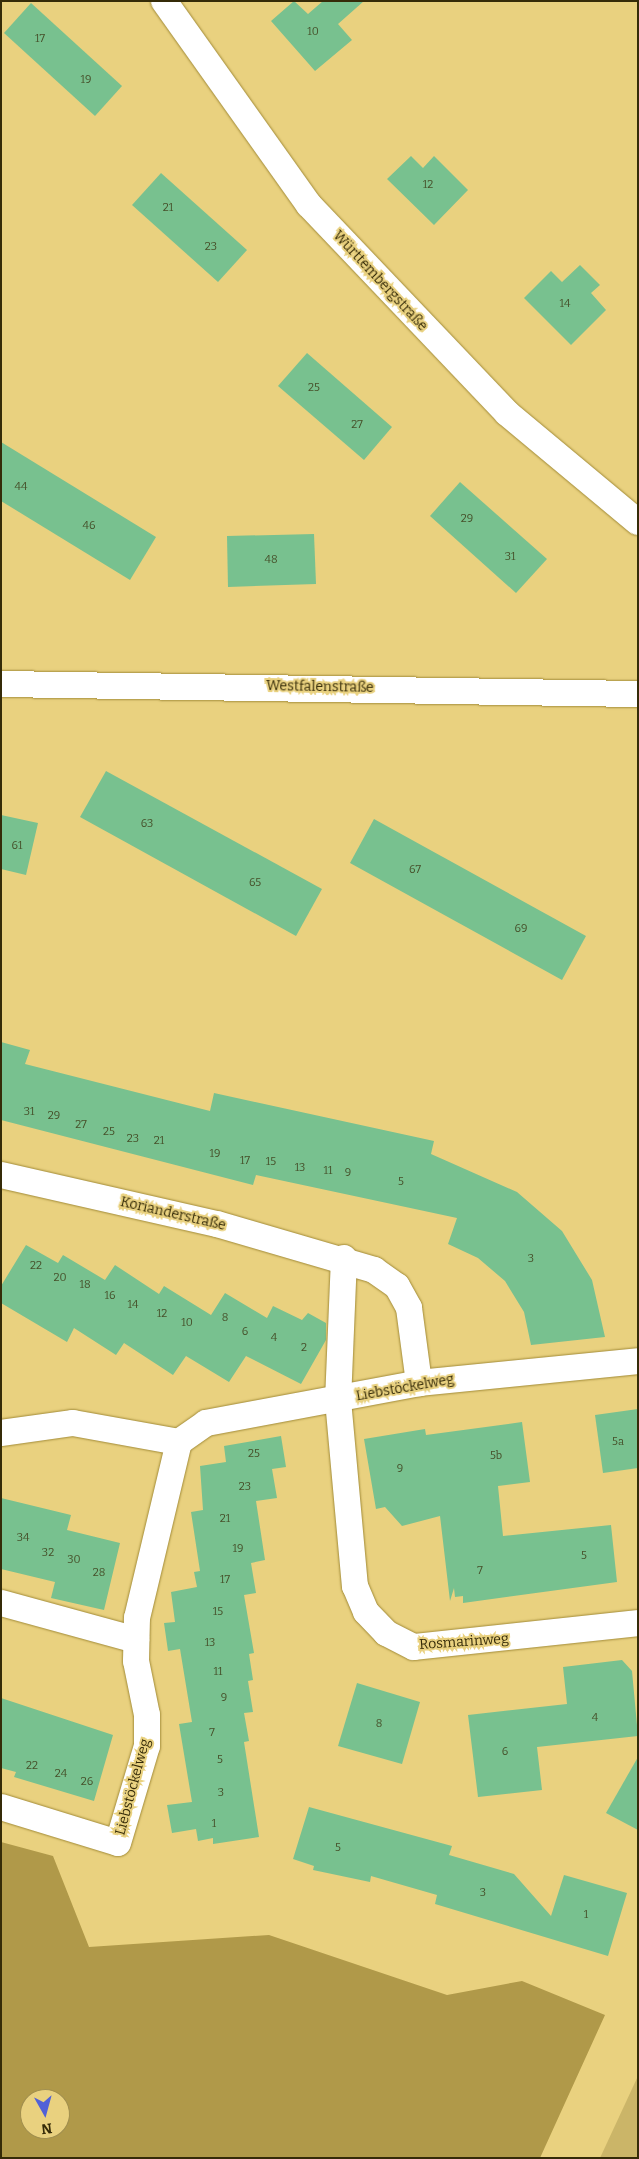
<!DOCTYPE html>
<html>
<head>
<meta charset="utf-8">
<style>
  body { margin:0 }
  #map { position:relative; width:639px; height:2159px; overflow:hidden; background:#e9d17f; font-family:Bitter,serif }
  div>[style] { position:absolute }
  .green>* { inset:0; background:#cbb568 }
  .forest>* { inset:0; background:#b09949 }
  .building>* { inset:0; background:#78c18f }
  .roads { filter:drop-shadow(0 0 1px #a28b38) drop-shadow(0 0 1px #a28b38) }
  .street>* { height:26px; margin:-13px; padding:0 13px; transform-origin:13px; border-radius:13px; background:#fff }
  span { translate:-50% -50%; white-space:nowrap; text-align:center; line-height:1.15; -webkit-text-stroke:4px #e9d17f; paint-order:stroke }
  .number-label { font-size:11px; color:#46502a }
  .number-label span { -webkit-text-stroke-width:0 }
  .street-label { font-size:14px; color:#352b08 }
  .frame { position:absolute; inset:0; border:2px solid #352b08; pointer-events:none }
  .north { position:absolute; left:20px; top:2089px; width:50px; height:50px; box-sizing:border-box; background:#e9d17f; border:1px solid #a18f4f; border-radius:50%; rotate:173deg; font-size:14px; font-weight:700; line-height:20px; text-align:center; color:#352b08 }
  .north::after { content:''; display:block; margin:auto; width:18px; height:22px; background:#5161d7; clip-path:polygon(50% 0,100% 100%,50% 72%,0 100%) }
</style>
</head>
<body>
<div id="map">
  <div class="green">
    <div style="clip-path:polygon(638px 2076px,638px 2158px,600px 2158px)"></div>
  </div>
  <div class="forest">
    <div style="clip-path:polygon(evenodd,1px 1842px,53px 1856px,89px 1947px,269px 1935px,447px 1995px,522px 1981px,605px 2015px,540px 2158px,1px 2158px,1px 1842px,30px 2099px,60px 2099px,60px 2129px,30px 2129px,30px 2099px)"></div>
  </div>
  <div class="building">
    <div style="clip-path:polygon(294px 1px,308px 14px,323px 1px,364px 1px,338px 24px,352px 40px,315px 71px,271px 21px)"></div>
    <div style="clip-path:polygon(31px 3px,122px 86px,95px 116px,4px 33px)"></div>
    <div style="clip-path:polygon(411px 156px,423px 168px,434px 156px,468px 190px,434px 225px,387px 179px)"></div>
    <div style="clip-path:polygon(161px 173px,247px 250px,218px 282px,132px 205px)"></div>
    <div style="clip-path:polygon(580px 265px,600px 285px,591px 293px,606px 310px,571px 345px,524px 298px,551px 271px,562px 282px)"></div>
    <div style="clip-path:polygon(307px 353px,392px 427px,364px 460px,278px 386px)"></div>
    <div style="clip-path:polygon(1px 442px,156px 537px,130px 580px,1px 501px)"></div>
    <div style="clip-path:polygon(460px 482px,547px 559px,516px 593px,430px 516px)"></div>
    <div style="clip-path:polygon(314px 534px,316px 584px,228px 587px,227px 536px)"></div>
    <div style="clip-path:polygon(106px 771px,322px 889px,296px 936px,80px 817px)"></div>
    <div style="clip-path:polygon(1px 815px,38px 823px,26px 875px,1px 869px)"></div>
    <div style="clip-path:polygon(374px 819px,586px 936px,562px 980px,350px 863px)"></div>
    <div style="clip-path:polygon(1px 1042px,30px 1050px,25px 1064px,210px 1111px,214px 1093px,434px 1141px,431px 1154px,517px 1192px,562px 1231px,592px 1280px,605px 1337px,531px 1345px,524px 1312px,505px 1281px,478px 1258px,448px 1244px,457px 1218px,256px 1175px,253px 1185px,1px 1120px)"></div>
    <div style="clip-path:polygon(26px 1245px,58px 1263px,63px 1255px,105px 1280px,115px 1265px,159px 1294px,164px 1286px,211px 1315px,225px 1293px,267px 1318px,273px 1306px,302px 1320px,308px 1313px,326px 1323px,326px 1340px,301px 1384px,246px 1356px,229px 1382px,186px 1356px,173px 1375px,124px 1343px,116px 1355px,74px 1328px,67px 1342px,1px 1303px,1px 1286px)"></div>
    <div style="clip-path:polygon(638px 1409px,638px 1468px,603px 1473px,595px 1415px)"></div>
    <div style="clip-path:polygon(522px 1422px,530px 1482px,498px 1486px,503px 1536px,611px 1525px,617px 1582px,463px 1603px,463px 1596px,455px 1597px,454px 1588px,450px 1601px,440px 1516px,402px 1526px,385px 1507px,376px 1509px,364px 1439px,425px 1429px,426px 1435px)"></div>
    <div style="clip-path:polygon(281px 1436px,286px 1467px,272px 1469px,277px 1498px,256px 1501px,265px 1560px,251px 1563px,256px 1593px,244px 1595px,254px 1653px,249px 1654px,253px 1680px,248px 1681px,253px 1712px,244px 1713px,249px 1741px,244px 1742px,259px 1837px,213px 1844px,213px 1838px,198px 1841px,196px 1829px,172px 1833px,167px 1805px,192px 1802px,179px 1724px,192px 1722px,180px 1649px,168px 1651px,164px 1623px,175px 1622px,171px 1592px,197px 1587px,194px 1572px,200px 1571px,191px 1512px,203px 1510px,200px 1466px,226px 1462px,224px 1446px)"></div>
    <div style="clip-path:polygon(1px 1498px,71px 1515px,67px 1530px,120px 1543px,104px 1610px,51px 1598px,55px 1582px,1px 1569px)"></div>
    <div style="clip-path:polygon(622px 1660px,632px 1671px,638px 1736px,537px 1747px,542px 1790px,478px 1797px,468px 1715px,567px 1704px,563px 1667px)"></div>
    <div style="clip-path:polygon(357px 1683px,420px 1702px,402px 1764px,338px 1746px)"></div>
    <div style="clip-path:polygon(1px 1698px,113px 1735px,94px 1801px,14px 1777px,16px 1772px,1px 1768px)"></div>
    <div style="clip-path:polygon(638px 1757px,638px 1830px,606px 1813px)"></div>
    <div style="clip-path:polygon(309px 1807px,452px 1846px,449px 1855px,514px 1874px,551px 1916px,564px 1875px,627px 1893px,608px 1956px,435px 1904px,437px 1895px,371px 1876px,370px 1882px,313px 1870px,314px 1866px,293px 1859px)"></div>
  </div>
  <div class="roads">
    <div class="street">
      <div style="left:164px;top:1px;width:250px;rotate:54.6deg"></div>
      <div style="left:309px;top:205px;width:287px;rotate:46.4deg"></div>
      <div style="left:507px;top:413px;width:170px;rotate:39.8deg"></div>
      <div style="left:1px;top:684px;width:637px;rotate:0.9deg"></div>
      <div style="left:1px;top:1175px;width:221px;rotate:12.8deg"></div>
      <div style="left:217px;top:1224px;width:164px;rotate:16.3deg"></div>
      <div style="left:374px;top:1270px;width:28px;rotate:35deg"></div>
      <div style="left:397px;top:1286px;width:25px;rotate:61deg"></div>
      <div style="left:409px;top:1308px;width:76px;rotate:82.4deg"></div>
      <div style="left:344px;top:1258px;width:142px;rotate:92.4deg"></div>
      <div style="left:338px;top:1400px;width:187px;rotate:84.8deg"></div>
      <div style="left:355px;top:1586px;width:28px;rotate:67deg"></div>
      <div style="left:366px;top:1612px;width:29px;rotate:46deg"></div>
      <div style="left:386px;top:1633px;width:31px;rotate:27deg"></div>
      <div style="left:414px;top:1647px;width:225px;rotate:-6.1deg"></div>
      <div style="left:1px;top:1433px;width:73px;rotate:-7.9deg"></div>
      <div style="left:73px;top:1423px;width:108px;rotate:10.2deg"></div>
      <div style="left:1px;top:1603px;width:140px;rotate:15.3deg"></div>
      <div style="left:1px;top:1807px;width:122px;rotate:17.1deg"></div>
      <div style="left:118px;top:1843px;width:101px;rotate:-73.4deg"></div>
      <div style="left:147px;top:1746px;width:31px;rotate:-90deg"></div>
      <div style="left:147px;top:1715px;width:55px;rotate:-101.5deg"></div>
      <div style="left:136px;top:1661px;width:43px;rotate:-88.7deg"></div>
      <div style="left:137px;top:1618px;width:181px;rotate:-76.6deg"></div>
      <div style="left:179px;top:1442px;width:33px;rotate:-35deg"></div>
      <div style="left:206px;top:1423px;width:217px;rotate:-10.6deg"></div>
      <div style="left:419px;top:1383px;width:220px;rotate:-5.7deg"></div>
    </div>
  </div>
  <div class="number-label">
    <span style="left:313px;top:32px">10</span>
    <span style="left:40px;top:39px">17</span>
    <span style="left:86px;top:80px">19</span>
    <span style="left:428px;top:185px">12</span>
    <span style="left:168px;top:208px">21</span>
    <span style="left:211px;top:247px">23</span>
    <span style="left:565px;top:304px">14</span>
    <span style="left:314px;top:388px">25</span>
    <span style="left:357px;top:425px">27</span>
    <span style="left:21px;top:487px">44</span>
    <span style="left:467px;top:519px">29</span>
    <span style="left:89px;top:526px">46</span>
    <span style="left:510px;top:557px">31</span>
    <span style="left:271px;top:560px">48</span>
    <span style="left:147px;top:824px">63</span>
    <span style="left:17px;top:846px">61</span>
    <span style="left:415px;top:870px">67</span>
    <span style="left:255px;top:883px">65</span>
    <span style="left:521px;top:929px">69</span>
    <span style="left:29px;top:1112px">31</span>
    <span style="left:54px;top:1116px">29</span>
    <span style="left:81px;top:1125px">27</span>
    <span style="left:109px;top:1132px">25</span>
    <span style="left:133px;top:1139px">23</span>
    <span style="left:159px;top:1141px">21</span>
    <span style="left:215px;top:1154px">19</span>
    <span style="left:245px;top:1161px">17</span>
    <span style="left:271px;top:1162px">15</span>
    <span style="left:300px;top:1168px">13</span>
    <span style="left:328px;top:1171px">11</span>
    <span style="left:348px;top:1173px">9</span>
    <span style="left:401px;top:1182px">5</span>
    <span style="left:531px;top:1259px">3</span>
    <span style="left:36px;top:1266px">22</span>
    <span style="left:60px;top:1278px">20</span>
    <span style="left:85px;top:1285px">18</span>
    <span style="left:110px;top:1296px">16</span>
    <span style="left:133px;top:1305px">14</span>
    <span style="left:162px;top:1314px">12</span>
    <span style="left:225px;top:1318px">8</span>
    <span style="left:187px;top:1323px">10</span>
    <span style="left:245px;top:1332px">6</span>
    <span style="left:274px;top:1338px">4</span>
    <span style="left:304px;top:1348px">2</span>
    <span style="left:618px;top:1442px">5a</span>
    <span style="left:254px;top:1454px">25</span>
    <span style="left:496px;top:1456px">5b</span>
    <span style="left:400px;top:1469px">9</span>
    <span style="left:245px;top:1487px">23</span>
    <span style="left:225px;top:1519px">21</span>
    <span style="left:23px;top:1538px">34</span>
    <span style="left:238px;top:1549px">19</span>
    <span style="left:48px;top:1553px">32</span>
    <span style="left:584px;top:1556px">5</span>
    <span style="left:74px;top:1560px">30</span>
    <span style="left:480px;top:1571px">7</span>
    <span style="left:99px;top:1573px">28</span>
    <span style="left:225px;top:1580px">17</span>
    <span style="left:218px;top:1612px">15</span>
    <span style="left:210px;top:1643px">13</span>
    <span style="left:218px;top:1672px">11</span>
    <span style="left:224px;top:1698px">9</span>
    <span style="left:595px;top:1718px">4</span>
    <span style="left:379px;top:1724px">8</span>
    <span style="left:212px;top:1733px">7</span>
    <span style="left:505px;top:1752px">6</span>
    <span style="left:220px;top:1760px">5</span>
    <span style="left:32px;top:1766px">22</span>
    <span style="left:61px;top:1774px">24</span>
    <span style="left:87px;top:1782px">26</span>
    <span style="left:221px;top:1793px">3</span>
    <span style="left:214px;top:1824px">1</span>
    <span style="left:338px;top:1848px">5</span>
    <span style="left:483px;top:1893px">3</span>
    <span style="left:586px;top:1915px">1</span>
  </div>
  <div class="street-label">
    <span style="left:380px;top:281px;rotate:47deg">Württembergstraße</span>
    <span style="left:320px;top:687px;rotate:1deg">Westfalenstraße</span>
    <span style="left:173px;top:1214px;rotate:13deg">Korianderstraße</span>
    <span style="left:405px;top:1388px;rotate:-10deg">Liebstöckelweg</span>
    <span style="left:464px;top:1642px;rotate:-4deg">Rosmarinweg</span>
    <span style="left:133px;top:1787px;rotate:-75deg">Liebstöckelweg</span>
  </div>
  <div class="frame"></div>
  <div class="north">N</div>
</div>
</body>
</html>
